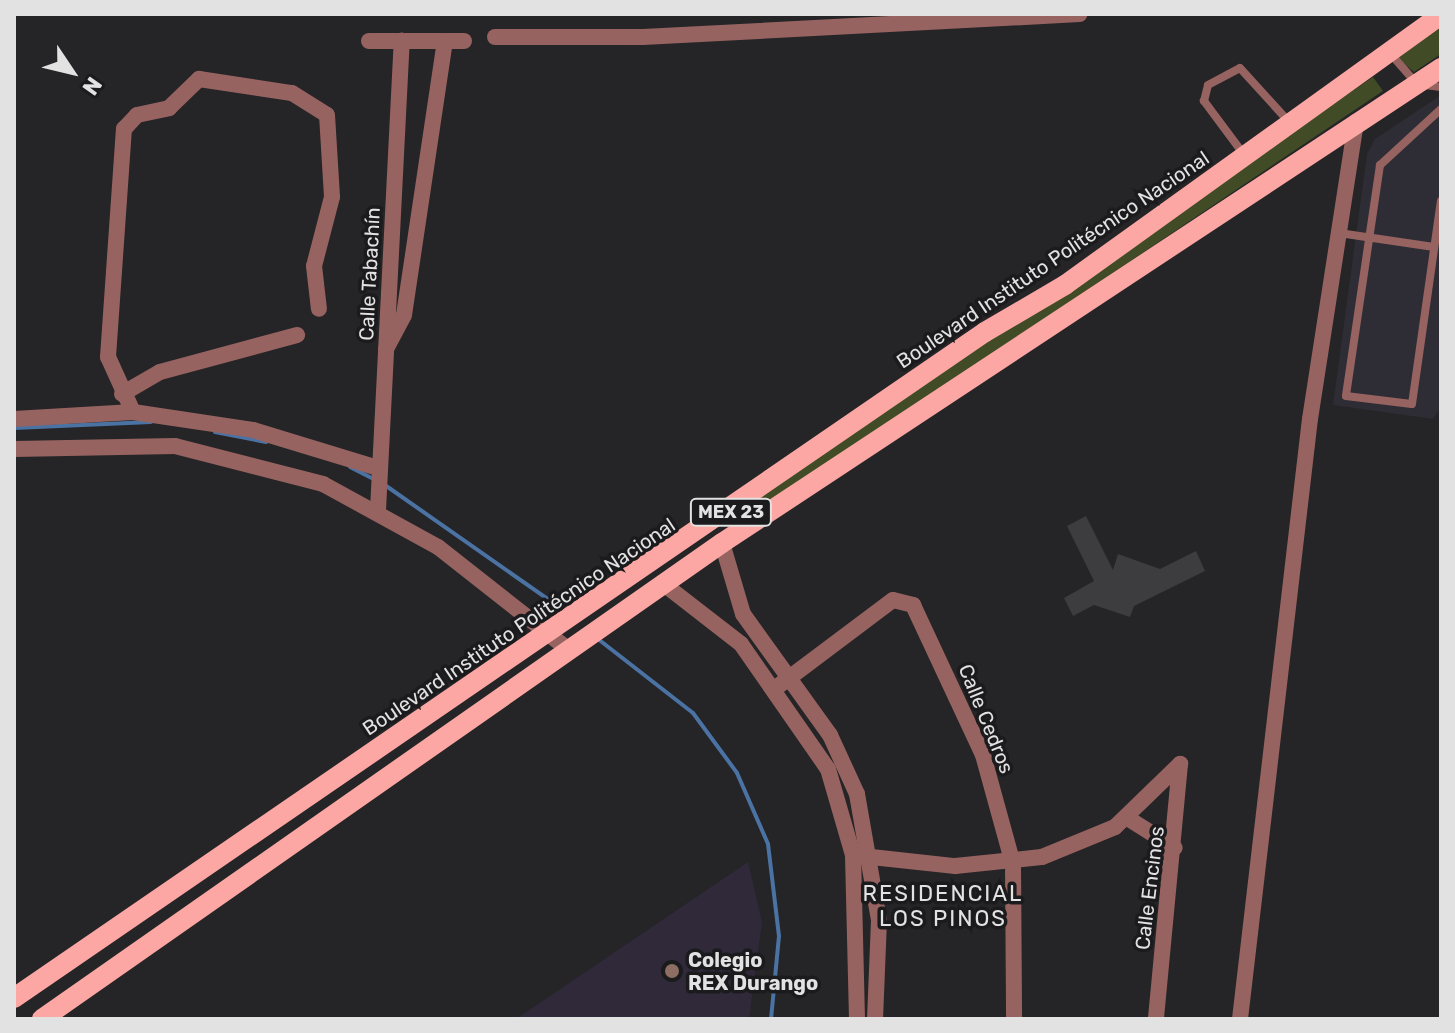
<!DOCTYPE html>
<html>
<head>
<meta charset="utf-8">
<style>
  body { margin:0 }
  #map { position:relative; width:1455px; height:1033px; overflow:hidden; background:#252427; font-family:Rubik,sans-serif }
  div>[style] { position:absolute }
  .built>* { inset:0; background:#2e2d35 }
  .education>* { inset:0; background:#2f2939 }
  .green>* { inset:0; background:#414b26 }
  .stream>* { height:4px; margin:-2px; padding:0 2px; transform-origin:2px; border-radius:2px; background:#4a73a3 }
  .building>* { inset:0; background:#3d3c3f }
  .service>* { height:8px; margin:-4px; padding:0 4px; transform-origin:4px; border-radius:4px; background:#966360 }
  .minor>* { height:16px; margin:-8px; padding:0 8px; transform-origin:8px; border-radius:8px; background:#966360 }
  .tertiary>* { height:16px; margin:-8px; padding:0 8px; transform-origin:8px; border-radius:8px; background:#966360 }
  .primary>* { height:20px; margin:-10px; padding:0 10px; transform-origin:10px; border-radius:10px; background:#fca7a3 }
  .dots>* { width:22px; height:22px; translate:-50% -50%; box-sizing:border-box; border:4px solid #1b1b1d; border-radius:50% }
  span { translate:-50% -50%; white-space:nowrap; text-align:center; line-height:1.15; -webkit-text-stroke:7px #1b1b1d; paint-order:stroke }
  .shield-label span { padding:2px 6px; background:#1b1b1d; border:2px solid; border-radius:6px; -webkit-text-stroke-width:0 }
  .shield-label { font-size:18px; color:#e2e2e3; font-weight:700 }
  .street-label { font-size:20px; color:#e2e2e3 }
  .poi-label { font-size:20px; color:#e2e2e3; font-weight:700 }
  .left { translate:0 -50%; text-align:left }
  .neighbourhood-label { font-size:22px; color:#e2e2e3; letter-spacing:2px }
  .frame { position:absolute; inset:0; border:16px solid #e2e2e3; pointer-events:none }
  .north { position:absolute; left:32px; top:32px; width:80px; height:80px; -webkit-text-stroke:6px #1b1b1d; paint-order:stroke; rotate:125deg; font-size:22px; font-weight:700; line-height:32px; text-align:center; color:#e2e2e3 }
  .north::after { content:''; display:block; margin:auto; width:28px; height:36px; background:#e2e2e3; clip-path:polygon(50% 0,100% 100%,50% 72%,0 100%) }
</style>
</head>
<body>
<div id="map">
  <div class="built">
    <div style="clip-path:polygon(1441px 95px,1441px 407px,1433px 419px,1333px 405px,1367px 154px,1375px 139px)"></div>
  </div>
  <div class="education">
    <div style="clip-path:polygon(748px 862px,762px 922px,749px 1019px,516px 1019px)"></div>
  </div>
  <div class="green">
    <div style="clip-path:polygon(1441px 28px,1441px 54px,1414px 72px,1395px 56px)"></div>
    <div style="clip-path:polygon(1373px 77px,1383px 91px,747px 519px,740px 509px)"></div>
  </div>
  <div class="stream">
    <div style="left:14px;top:428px;width:137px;rotate:-2.5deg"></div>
    <div style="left:215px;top:432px;width:52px;rotate:11.1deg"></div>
    <div style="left:350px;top:467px;width:27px;rotate:27deg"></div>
    <div style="left:382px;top:483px;width:213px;rotate:35deg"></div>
    <div style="left:598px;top:639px;width:120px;rotate:37.9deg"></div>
    <div style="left:693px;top:713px;width:74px;rotate:53.7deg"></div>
    <div style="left:737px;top:773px;width:77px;rotate:66.4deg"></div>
    <div style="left:768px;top:844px;width:93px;rotate:83.2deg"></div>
    <div style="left:779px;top:936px;width:83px;rotate:95.5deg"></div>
  </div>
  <div class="building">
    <div style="clip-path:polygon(1086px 516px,1113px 570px,1118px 554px,1160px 569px,1196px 551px,1205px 571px,1134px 606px,1130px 617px,1094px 605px,1073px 616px,1064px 598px,1094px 581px,1067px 526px)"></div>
  </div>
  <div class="service">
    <div style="left:1389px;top:52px;width:43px;rotate:48.8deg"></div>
    <div style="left:1417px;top:84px;width:24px;rotate:7deg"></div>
    <div style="left:1441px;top:109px;width:83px;rotate:137.4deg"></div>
    <div style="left:1380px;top:165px;width:233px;rotate:98.4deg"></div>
    <div style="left:1346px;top:396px;width:66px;rotate:6.9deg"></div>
    <div style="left:1412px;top:404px;width:205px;rotate:-81.9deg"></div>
    <div style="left:1245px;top:156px;width:69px;rotate:-126.7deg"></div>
    <div style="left:1204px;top:101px;width:16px;rotate:-76deg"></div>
    <div style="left:1208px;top:85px;width:36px;rotate:-28deg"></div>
    <div style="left:1240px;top:68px;width:74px;rotate:47.7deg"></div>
    <div style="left:1339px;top:233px;width:96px;rotate:8.4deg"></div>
  </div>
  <div class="minor">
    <div style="left:495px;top:37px;width:148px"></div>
    <div style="left:643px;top:37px;width:437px;rotate:-3deg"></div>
    <div style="left:369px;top:41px;width:95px"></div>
    <div style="left:386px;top:349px;width:38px;rotate:-62deg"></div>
    <div style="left:404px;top:315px;width:277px;rotate:-81.5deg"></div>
    <div style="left:122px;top:394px;width:44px;rotate:-30.1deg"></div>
    <div style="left:160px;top:372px;width:142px;rotate:-15.1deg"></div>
    <div style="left:133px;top:412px;width:60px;rotate:-114.4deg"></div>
    <div style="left:108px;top:357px;width:229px;rotate:-86deg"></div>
    <div style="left:124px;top:129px;width:19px;rotate:-47deg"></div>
    <div style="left:137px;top:115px;width:33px;rotate:-12deg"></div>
    <div style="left:169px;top:108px;width:42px;rotate:-44deg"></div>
    <div style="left:199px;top:79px;width:94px;rotate:8.6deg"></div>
    <div style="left:292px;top:93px;width:41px;rotate:32.2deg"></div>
    <div style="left:327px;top:115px;width:82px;rotate:86.5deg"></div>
    <div style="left:332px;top:197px;width:71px;rotate:104.6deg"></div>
    <div style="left:314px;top:266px;width:43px;rotate:83.4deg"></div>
    <div style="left:14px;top:419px;width:119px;rotate:-3.4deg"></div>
    <div style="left:133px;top:412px;width:121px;rotate:8.5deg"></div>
    <div style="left:253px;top:430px;width:131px;rotate:16.9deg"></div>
    <div style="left:378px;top:510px;width:470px;rotate:-87.1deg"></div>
    <div style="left:722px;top:543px;width:74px;rotate:73.5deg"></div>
    <div style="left:743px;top:614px;width:149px;rotate:54.3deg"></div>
    <div style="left:830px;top:735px;width:65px;rotate:65.4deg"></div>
    <div style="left:857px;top:794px;width:128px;rotate:80.1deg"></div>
    <div style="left:879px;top:920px;width:99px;rotate:92.3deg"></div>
    <div style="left:665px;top:585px;width:96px;rotate:37.8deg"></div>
    <div style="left:741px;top:644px;width:152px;rotate:55.2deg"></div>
    <div style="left:828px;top:769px;width:90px;rotate:73.8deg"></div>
    <div style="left:853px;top:855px;width:164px;rotate:88.6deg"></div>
    <div style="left:777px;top:687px;width:145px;rotate:-36.9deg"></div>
    <div style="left:893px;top:600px;width:21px;rotate:14deg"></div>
    <div style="left:913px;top:605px;width:166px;rotate:65deg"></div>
    <div style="left:983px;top:755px;width:113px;rotate:74.6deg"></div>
    <div style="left:1013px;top:864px;width:155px;rotate:89.6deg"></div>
    <div style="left:1129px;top:819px;width:54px;rotate:32.2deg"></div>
    <div style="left:853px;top:855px;width:103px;rotate:6.2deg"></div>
    <div style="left:955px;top:866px;width:87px;rotate:-5.9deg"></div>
    <div style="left:1042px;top:857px;width:79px;rotate:-22.3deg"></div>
    <div style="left:1115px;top:827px;width:91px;rotate:-44.1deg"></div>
    <div style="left:1180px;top:764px;width:256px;rotate:95.4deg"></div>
  </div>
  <div class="tertiary">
    <div style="left:14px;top:449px;width:161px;rotate:-1.1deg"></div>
    <div style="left:175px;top:446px;width:153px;rotate:14.4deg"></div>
    <div style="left:323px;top:484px;width:131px;rotate:28.7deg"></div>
    <div style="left:438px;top:547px;width:168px;rotate:38.2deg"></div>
    <div style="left:1240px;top:1019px;width:604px;rotate:-83.35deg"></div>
    <div style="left:1310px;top:419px;width:301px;rotate:-81.2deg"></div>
  </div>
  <div class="primary">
    <div style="left:14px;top:998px;width:1177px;rotate:-34.45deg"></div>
    <div style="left:985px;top:332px;width:93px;rotate:-30.4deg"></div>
    <div style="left:1065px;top:285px;width:463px;rotate:-35.7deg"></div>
    <div style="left:42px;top:1019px;width:830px;rotate:-34.99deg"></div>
    <div style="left:722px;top:543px;width:862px;rotate:-33.45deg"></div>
  </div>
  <div class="dots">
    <div style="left:672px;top:971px;background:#8d6e63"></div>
  </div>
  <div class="shield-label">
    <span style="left:731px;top:512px">MEX 23</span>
  </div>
  <div class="street-label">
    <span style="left:1053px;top:260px;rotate:-34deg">Boulevard Instituto Politécnico Nacional</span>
    <span style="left:370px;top:274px;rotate:-87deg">Calle Tabachín</span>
    <span style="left:519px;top:627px;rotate:-34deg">Boulevard Instituto Politécnico Nacional</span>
    <span style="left:986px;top:719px;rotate:68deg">Calle Cedros</span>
    <span style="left:1150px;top:888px;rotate:-83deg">Calle Encinos</span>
  </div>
  <div class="poi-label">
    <span class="left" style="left:688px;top:972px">Colegio<br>REX Durango</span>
  </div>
  <div class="neighbourhood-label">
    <span style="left:943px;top:906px">RESIDENCIAL<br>LOS PINOS</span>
  </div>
  <div class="frame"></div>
  <div class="north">N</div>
</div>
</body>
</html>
